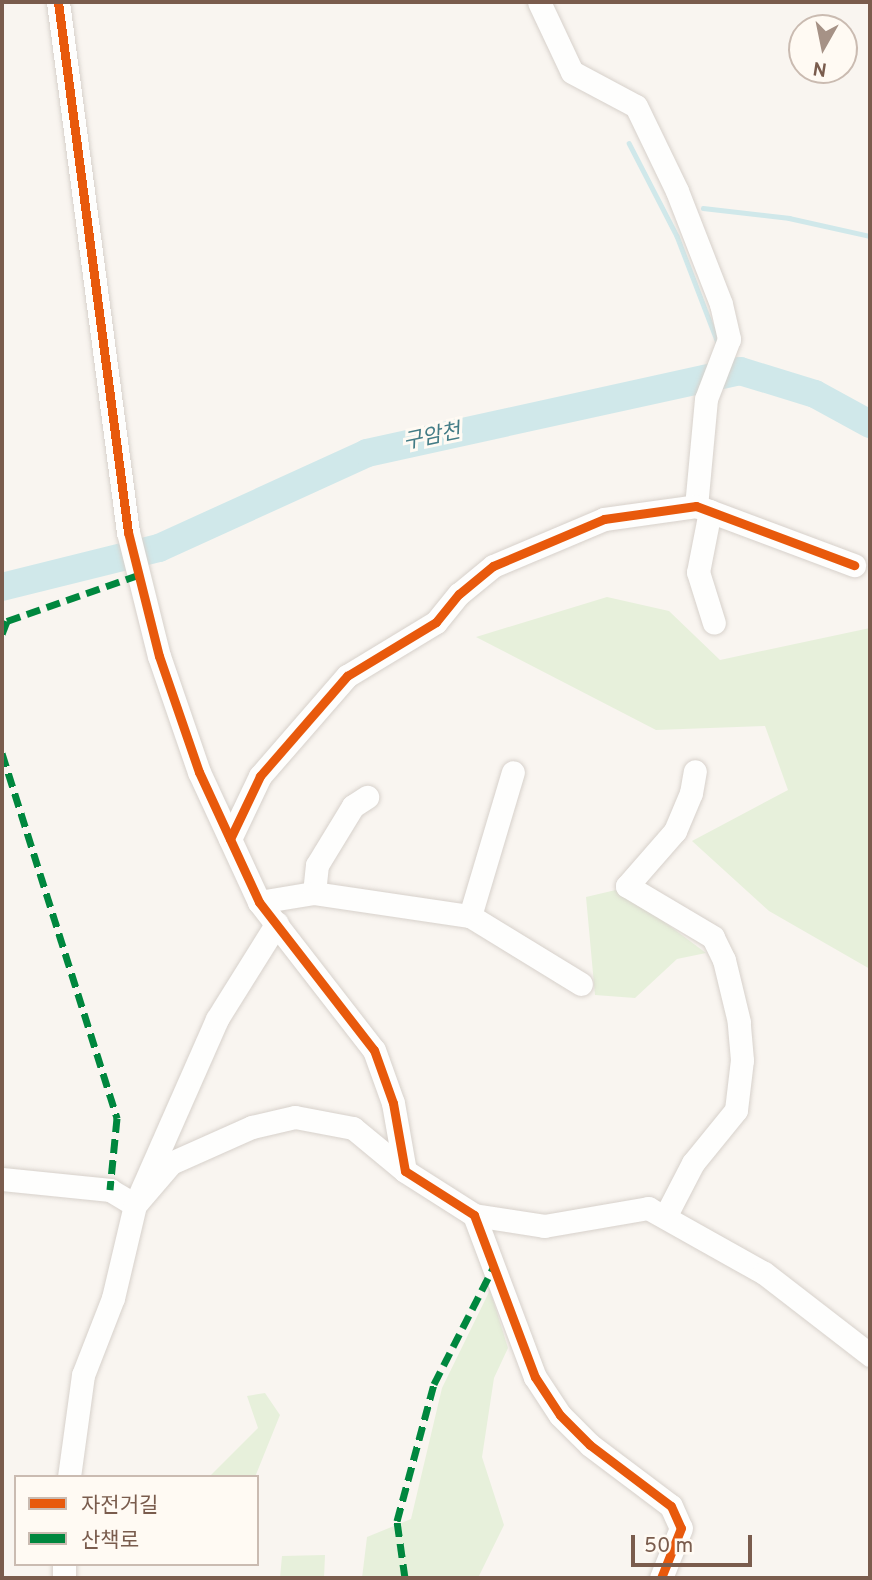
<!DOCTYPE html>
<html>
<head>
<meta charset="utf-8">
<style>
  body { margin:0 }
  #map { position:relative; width:872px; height:1580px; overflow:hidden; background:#f9f5f0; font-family:Overpass,"Noto Sans KR",sans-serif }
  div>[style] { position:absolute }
  .green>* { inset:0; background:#e7f0db }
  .stream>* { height:4.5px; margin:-2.25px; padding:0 2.25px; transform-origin:2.25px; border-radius:2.25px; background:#d0e8ea }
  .river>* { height:28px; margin:-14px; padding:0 14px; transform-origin:14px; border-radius:14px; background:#d0e8ea }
  .roads { filter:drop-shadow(0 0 2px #d7d1cb) drop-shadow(0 0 2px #d7d1cb) }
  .minor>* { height:23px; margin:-11.5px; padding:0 11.5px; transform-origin:11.5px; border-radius:11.5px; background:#fefefd }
  .quiet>* { height:7px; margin-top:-3.5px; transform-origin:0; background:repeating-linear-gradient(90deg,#00873e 0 14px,transparent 0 21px) }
  .cycleway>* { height:9px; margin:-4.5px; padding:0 4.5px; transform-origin:4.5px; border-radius:4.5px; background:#e8590c }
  span { translate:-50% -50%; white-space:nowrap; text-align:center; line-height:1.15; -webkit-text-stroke:6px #fffaf3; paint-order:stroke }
  .water-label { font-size:21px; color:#437c86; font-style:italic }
  .frame { position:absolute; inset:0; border:4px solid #7a5c4d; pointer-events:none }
  .legend { position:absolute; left:14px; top:1475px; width:245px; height:91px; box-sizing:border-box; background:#fffaf3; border:2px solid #cabbb1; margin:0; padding:9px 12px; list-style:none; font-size:21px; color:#7a5c4d }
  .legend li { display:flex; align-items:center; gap:14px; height:35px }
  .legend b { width:35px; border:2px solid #cabbb1 }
  .north { position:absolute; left:788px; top:14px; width:70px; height:70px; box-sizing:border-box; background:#fffaf3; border:2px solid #cabbb1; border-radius:50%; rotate:189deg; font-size:19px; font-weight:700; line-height:28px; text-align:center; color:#7a5c4d }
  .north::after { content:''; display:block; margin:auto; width:24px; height:32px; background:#a69286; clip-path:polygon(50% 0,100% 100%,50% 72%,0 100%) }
  .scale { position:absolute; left:631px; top:1535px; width:121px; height:32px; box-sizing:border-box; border:4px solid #7a5c4d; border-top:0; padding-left:9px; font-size:21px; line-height:24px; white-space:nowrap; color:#7a5c4d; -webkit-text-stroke:5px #fffaf3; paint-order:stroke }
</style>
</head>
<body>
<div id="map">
  <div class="green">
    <div style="clip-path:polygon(607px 597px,669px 611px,720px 660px,870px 628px,870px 969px,769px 911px,692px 841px,788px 790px,765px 726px,656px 730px,476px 637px)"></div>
    <div style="clip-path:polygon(620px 889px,706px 953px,677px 959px,635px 998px,595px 995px,586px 897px)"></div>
    <div style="clip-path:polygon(490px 1290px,508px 1348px,494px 1378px,482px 1457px,504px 1525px,478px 1578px,362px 1578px,367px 1537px,411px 1519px,442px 1388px)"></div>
    <div style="clip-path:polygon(265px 1393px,280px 1415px,255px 1477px,209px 1477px,258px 1428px,247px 1396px)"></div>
    <div style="clip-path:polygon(325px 1555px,324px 1578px,280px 1578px,282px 1556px)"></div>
  </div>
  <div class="stream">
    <div style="left:629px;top:143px;width:105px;rotate:62.7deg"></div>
    <div style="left:677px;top:236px;width:115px;rotate:69deg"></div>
    <div style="left:703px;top:208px;width:87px;rotate:6.6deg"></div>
    <div style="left:789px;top:218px;width:83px;rotate:12.5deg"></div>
  </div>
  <div class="river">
    <div style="left:2px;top:587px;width:162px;rotate:-14deg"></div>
    <div style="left:159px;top:548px;width:229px;rotate:-24.5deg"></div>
    <div style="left:367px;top:453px;width:382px;rotate:-12.4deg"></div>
    <div style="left:740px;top:371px;width:78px;rotate:17deg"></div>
    <div style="left:815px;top:394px;width:63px;rotate:28.6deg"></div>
  </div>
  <div class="roads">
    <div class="minor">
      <div style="left:58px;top:2px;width:535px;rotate:82.48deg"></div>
      <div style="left:128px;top:532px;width:128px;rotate:76deg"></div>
      <div style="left:159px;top:656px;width:123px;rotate:71deg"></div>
      <div style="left:199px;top:772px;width:143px;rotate:65.2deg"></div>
      <div style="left:259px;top:902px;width:187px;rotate:52.2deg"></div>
      <div style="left:374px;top:1050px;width:56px;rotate:70.3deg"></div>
      <div style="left:393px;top:1103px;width:69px;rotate:80deg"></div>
      <div style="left:405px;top:1171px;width:82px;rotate:32.5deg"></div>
      <div style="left:474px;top:1215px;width:173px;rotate:69.4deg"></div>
      <div style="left:535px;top:1377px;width:45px;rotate:56.7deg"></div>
      <div style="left:560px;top:1415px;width:42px;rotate:45deg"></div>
      <div style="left:590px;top:1445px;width:101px;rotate:37deg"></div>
      <div style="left:671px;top:1506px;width:24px;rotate:66deg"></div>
      <div style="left:681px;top:1528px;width:54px;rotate:111.8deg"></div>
      <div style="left:539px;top:2px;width:77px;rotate:64.8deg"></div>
      <div style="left:572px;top:72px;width:72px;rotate:28deg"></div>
      <div style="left:636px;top:106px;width:94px;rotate:64.2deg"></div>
      <div style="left:677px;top:191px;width:121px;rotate:68.7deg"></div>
      <div style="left:721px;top:304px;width:36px;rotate:77deg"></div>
      <div style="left:729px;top:339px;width:64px;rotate:111deg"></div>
      <div style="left:706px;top:399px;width:107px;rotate:95.3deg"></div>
      <div style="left:710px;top:511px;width:62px;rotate:101.1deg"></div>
      <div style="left:698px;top:572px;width:53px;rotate:72.6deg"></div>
      <div style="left:230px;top:839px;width:70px;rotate:-64.5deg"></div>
      <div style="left:260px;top:776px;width:133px;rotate:-49deg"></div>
      <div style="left:347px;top:676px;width:104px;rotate:-31.2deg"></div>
      <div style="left:436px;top:622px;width:36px;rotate:-51deg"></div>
      <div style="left:459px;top:594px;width:44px;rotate:-39.5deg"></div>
      <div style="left:493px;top:566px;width:121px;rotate:-22.9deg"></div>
      <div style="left:604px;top:519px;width:93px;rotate:-8deg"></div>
      <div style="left:696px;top:506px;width:169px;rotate:20.5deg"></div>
      <div style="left:314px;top:893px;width:28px;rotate:-84deg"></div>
      <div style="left:317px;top:865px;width:69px;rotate:-58.6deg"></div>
      <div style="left:353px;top:806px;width:17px;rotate:-33deg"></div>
      <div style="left:259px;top:902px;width:56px;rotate:-9.3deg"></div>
      <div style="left:314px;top:893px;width:158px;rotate:8.4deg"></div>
      <div style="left:470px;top:916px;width:130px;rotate:31.5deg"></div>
      <div style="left:470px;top:916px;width:150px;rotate:-73.4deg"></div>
      <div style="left:2px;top:1179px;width:109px;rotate:5.8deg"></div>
      <div style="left:110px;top:1190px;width:29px;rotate:31deg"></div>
      <div style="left:135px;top:1205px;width:203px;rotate:-66.2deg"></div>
      <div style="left:217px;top:1019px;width:113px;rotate:-58deg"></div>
      <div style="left:474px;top:1215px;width:71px;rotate:8.9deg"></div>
      <div style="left:544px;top:1226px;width:106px;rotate:-9.8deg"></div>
      <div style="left:648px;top:1208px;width:133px;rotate:29.3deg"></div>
      <div style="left:764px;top:1273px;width:134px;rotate:37.7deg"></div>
      <div style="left:666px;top:1215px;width:59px;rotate:-62.6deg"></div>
      <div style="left:693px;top:1163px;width:68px;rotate:-50.9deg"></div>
      <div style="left:736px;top:1110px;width:50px;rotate:-83.2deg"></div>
      <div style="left:742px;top:1060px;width:38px;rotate:-95deg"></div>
      <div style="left:739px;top:1022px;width:64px;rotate:-103.6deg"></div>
      <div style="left:724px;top:960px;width:25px;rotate:-116deg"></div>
      <div style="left:713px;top:937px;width:100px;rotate:-149.3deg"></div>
      <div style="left:627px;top:886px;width:73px;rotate:-48.9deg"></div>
      <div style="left:675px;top:831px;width:41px;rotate:-67.2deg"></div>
      <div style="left:691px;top:793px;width:22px;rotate:-80deg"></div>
      <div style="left:69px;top:1477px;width:103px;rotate:-82.2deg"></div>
      <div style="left:83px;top:1375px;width:83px;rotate:-68.7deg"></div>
      <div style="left:113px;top:1298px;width:96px;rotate:-76.7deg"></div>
      <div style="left:135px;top:1205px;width:55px;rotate:-49.4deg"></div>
      <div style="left:171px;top:1163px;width:89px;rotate:-24deg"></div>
      <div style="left:252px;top:1127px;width:44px;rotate:-13.1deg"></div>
      <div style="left:295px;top:1117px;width:59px;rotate:10.7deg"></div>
      <div style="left:353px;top:1128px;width:67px;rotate:39.6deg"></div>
      <div style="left:64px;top:1578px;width:14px;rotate:-90deg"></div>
    </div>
  </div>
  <div class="quiet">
    <div style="left:2px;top:634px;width:14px;rotate:-69deg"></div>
    <div style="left:7px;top:621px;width:139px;rotate:-19.3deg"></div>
    <div style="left:2px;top:753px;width:383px;rotate:72.5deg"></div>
    <div style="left:117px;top:1118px;width:72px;rotate:95.6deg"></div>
    <div style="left:405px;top:1578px;width:58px;rotate:-98deg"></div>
    <div style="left:397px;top:1521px;width:142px;rotate:-74.9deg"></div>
    <div style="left:434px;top:1384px;width:130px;rotate:-63deg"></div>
  </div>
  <div class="cycleway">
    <div style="left:58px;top:2px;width:535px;rotate:82.48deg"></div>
    <div style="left:128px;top:532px;width:128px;rotate:76deg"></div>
    <div style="left:159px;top:656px;width:123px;rotate:71deg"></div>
    <div style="left:199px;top:772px;width:143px;rotate:65.2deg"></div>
    <div style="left:259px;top:902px;width:187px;rotate:52.2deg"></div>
    <div style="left:374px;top:1050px;width:56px;rotate:70.3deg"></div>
    <div style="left:393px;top:1103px;width:69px;rotate:80deg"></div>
    <div style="left:405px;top:1171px;width:82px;rotate:32.5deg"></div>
    <div style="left:474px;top:1215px;width:173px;rotate:69.4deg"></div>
    <div style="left:535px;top:1377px;width:45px;rotate:56.7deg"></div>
    <div style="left:560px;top:1415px;width:42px;rotate:45deg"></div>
    <div style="left:590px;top:1445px;width:101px;rotate:37deg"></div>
    <div style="left:671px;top:1506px;width:24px;rotate:66deg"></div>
    <div style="left:681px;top:1528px;width:54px;rotate:111.8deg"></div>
    <div style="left:230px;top:839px;width:70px;rotate:-64.5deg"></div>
    <div style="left:260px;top:776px;width:133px;rotate:-49deg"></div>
    <div style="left:347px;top:676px;width:104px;rotate:-31.2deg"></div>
    <div style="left:436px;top:622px;width:36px;rotate:-51deg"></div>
    <div style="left:459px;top:594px;width:44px;rotate:-39.5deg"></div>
    <div style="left:493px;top:566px;width:121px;rotate:-22.9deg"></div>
    <div style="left:604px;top:519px;width:93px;rotate:-8deg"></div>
    <div style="left:696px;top:506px;width:169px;rotate:20.5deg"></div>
  </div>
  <div class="water-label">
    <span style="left:432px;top:438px;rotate:-12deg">구암천</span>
  </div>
  <div class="frame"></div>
  <ul class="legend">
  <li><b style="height:9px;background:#e8590c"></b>자전거길</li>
  <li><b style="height:9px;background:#00873e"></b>산책로</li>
  </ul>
  <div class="north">N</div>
  <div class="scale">50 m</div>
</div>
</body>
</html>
